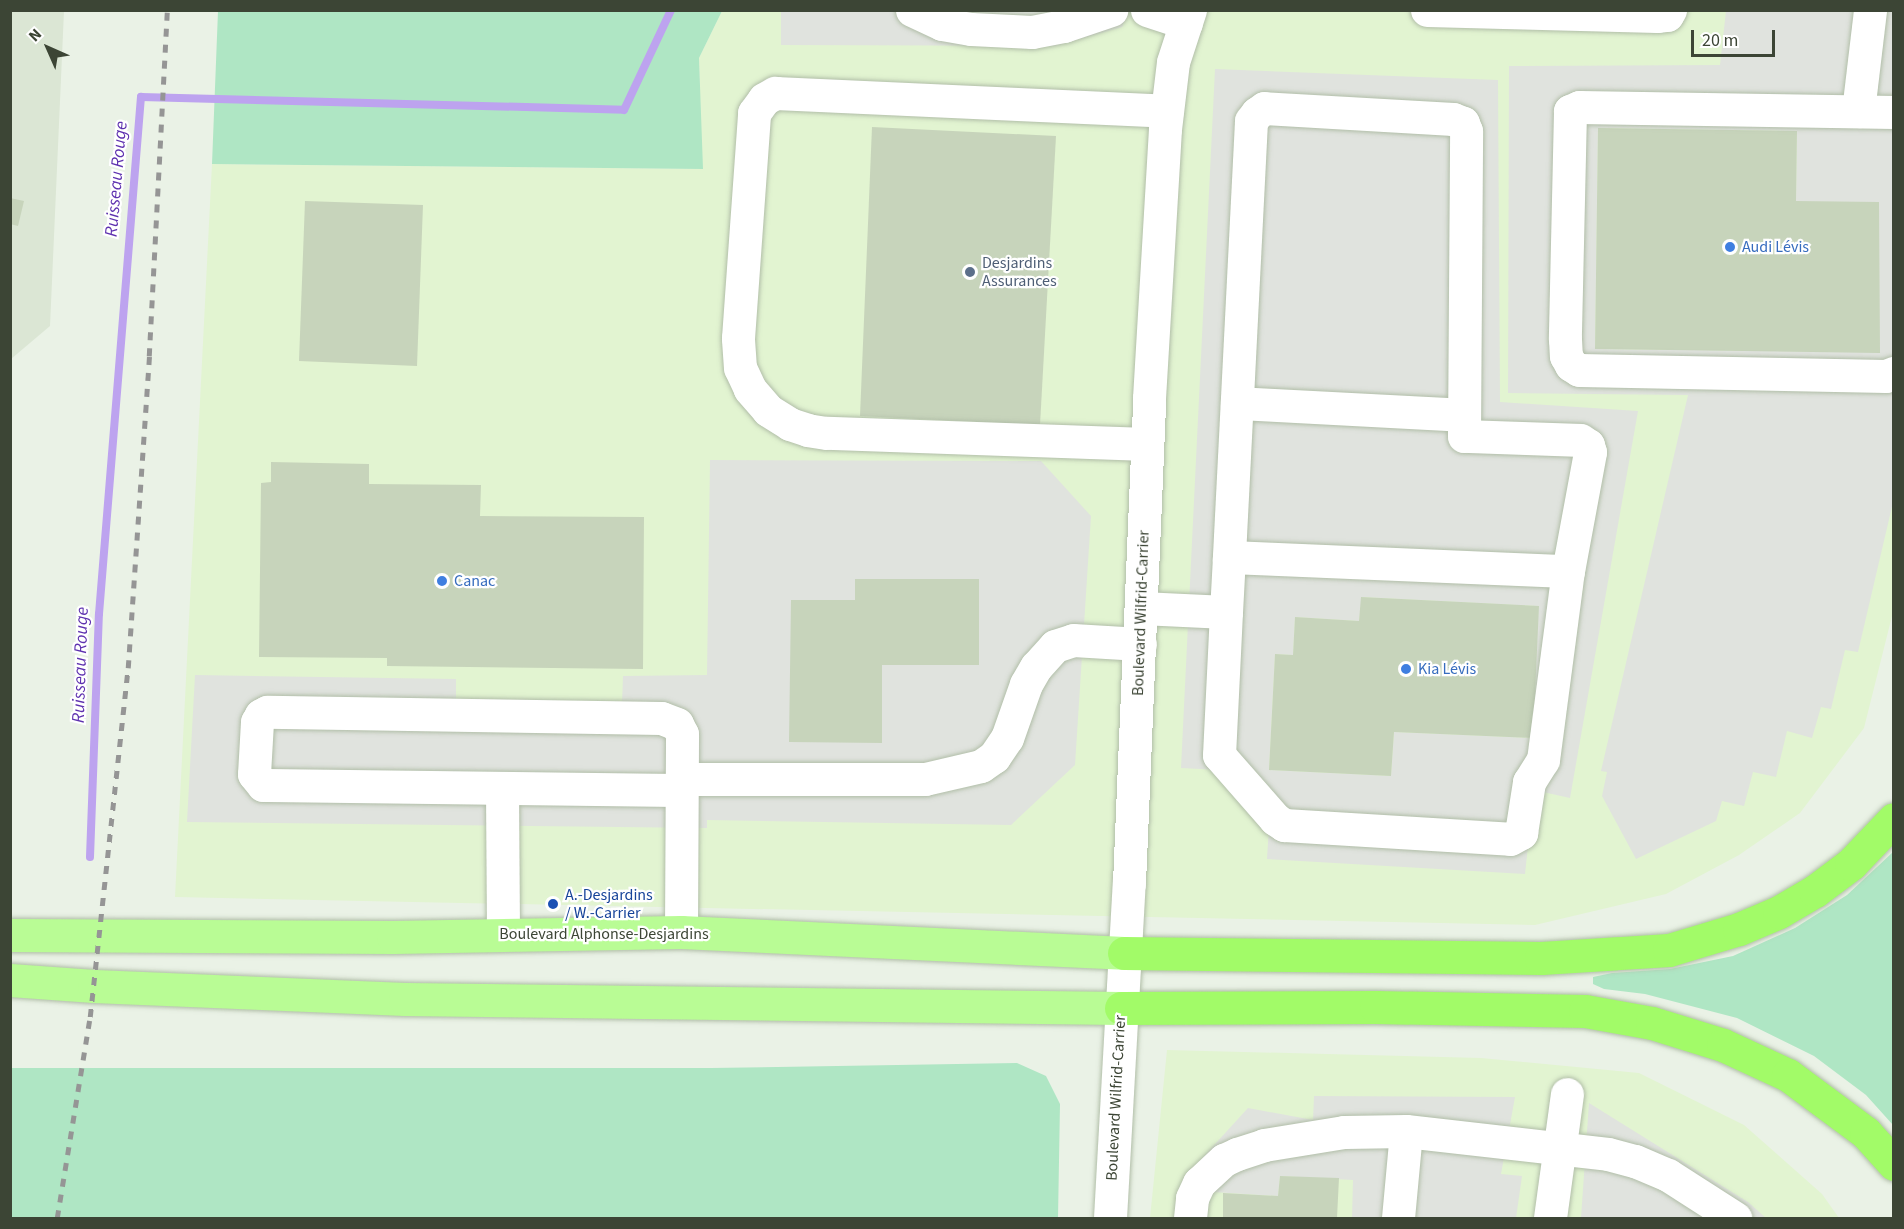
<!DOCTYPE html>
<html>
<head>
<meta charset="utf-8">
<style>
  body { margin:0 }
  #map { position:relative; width:1904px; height:1229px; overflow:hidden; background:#eaf2e6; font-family:"Source Sans 3",sans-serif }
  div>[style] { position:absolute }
  .residential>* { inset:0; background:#dbe6d4 }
  .commercial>* { inset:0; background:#e2f4d1 }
  .green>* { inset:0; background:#afe6c4 }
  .parking>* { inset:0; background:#e0e3de }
  .stream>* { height:8px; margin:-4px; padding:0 4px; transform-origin:4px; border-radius:4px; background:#bda3ef }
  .building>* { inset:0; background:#c7d4bb }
  .roads { filter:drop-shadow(0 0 2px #b1bea8) drop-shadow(0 0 2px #b1bea8) }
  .minor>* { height:33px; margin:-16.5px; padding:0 16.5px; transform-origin:16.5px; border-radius:16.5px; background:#fff }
  .major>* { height:33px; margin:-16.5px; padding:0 16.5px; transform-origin:16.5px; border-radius:16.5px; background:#b9fc95 }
  .highway>* { height:33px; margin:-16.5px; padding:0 16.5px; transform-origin:16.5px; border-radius:16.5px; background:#a2fb68 }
  .rail>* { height:4.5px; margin-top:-2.25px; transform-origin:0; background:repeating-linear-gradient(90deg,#959595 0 8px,transparent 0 16px) }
  .dots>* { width:16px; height:16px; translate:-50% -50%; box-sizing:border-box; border:3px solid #fff; border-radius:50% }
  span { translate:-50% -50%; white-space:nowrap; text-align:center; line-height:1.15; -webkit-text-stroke:4.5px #fff; paint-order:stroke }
  .shop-label { font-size:16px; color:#366cbe }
  .left { translate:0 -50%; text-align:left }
  .service-label { font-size:16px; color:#4e5e75 }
  .street-label { font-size:16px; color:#3c4535 }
  .transit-label { font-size:16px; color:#164399 }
  .water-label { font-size:18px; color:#5e31af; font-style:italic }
  .frame { position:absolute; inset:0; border:12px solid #3c4535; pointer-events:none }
  .north { position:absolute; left:18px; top:18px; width:60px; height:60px; -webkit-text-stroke:4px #fff; paint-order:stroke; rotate:315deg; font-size:16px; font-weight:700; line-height:24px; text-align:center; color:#3c4535 }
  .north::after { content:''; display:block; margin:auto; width:21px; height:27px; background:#3c4535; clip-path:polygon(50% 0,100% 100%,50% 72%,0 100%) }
  .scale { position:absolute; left:1691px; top:30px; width:84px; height:27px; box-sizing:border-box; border:3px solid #3c4535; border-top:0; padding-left:8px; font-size:18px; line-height:21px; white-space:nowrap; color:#3c4535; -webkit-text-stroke:4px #fff; paint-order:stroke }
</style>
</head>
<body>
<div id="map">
  <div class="residential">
    <div style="clip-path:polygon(11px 11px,64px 11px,50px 326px,11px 359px)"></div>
  </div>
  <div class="commercial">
    <div style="clip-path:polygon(722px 11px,1893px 11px,1894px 608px,1864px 728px,1800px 813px,1739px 855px,1666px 894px,1535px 925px,175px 897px,212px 164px,702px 169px,699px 58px)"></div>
    <div style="clip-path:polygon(1167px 1050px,1481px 1058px,1639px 1073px,1744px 1125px,1822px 1194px,1839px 1218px,1150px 1218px)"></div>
  </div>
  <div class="green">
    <div style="clip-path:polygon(218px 11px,722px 11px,699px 58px,703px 169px,212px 164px)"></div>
    <div style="clip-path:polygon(1893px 852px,1893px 1125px,1866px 1095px,1814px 1056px,1737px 1018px,1645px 994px,1604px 989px,1593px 984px,1593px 977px,1612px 973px,1670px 969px,1733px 956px,1795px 928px,1847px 895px)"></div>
    <div style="clip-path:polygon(1017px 1063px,1046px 1076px,1060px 1104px,1058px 1218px,11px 1218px,11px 1068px,711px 1068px)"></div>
  </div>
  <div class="parking">
    <div style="clip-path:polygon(781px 11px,1129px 11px,1122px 27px,1055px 46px,781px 45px)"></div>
    <div style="clip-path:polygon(evenodd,1726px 11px,1893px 11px,1894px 498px,1858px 652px,1845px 650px,1831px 709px,1821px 707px,1812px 738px,1787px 731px,1776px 777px,1753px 772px,1744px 806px,1722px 801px,1716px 821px,1636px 859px,1602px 796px,1607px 772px,1601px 771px,1688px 395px,1508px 393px,1509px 66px,1720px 65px,1726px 11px,1598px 128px,1797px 131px,1796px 201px,1880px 352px,1595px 349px,1598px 128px)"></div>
    <div style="clip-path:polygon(evenodd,1215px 69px,1498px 80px,1500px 402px,1638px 411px,1570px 798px,1534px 790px,1525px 874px,1267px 859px,1269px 826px,1219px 770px,1181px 768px,1215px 69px,1362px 597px,1538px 606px,1533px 738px,1394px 732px,1391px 776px,1269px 770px,1275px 654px,1293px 655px,1295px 617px,1359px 621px,1362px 597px)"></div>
    <div style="clip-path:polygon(710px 460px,1041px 461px,1091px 516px,1075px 765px,1011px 825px,707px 820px,707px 828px,187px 822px,195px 675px,456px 679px,456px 704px,622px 704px,623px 676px,707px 675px)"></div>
    <div style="clip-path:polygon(1314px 1096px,1515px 1097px,1501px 1174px,1522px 1176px,1516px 1218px,1352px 1218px,1353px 1180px,1280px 1176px,1278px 1196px,1182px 1190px,1184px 1178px,1248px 1108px,1313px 1120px)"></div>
    <div style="clip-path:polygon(1589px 1103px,1748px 1202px,1766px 1218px,1581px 1218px)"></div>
  </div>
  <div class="stream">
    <div style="left:90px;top:857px;width:243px;rotate:-87.9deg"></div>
    <div style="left:99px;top:614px;width:519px;rotate:-85.36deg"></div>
    <div style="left:141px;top:97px;width:483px;rotate:1.5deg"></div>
    <div style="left:624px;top:110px;width:110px;rotate:-64.8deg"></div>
  </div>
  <div class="building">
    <div style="clip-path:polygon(872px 127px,1056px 136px,1040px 425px,860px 416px)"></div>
    <div style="clip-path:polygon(1598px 128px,1797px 131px,1796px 201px,1879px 202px,1880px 353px,1595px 349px)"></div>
    <div style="clip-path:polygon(10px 198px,24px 201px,18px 226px,10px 224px)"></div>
    <div style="clip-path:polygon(305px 201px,423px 205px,417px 366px,299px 361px)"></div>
    <div style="clip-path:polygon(271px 462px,369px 464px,369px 484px,481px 485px,480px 516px,644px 517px,643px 669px,387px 666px,387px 658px,259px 657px,261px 483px,271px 482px)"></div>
    <div style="clip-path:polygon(855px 579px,979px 579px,979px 665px,882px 665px,882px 743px,789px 742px,791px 600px,855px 600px)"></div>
    <div style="clip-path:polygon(1361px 597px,1539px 606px,1533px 738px,1394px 732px,1391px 776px,1269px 770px,1275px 654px,1293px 655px,1295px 617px,1359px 621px)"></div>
    <div style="clip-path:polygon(1280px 1176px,1339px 1178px,1337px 1218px,1223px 1218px,1223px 1193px,1278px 1196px)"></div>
  </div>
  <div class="roads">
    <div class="minor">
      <div style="left:912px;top:10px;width:33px;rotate:25deg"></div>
      <div style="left:942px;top:24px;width:29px;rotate:10deg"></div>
      <div style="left:971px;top:29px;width:61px;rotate:2.8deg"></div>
      <div style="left:1032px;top:32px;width:33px;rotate:-11deg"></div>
      <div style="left:1064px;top:26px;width:50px;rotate:-18.8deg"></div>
      <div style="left:1147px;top:10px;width:41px;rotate:18.4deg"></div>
      <div style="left:1427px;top:10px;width:230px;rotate:1.5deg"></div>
      <div style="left:1657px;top:16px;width:10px;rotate:-6deg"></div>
      <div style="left:1667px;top:15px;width:6px;rotate:-59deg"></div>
      <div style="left:1858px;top:111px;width:102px;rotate:-83.2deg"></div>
      <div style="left:1894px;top:112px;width:315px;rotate:-179.1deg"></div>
      <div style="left:1579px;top:107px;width:10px;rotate:156deg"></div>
      <div style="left:1570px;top:111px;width:228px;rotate:91.3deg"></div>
      <div style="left:1565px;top:339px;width:17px;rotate:87deg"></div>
      <div style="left:1566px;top:356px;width:10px;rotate:61deg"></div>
      <div style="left:1571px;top:365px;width:9px;rotate:32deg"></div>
      <div style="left:1579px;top:370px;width:307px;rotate:1.1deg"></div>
      <div style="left:1886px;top:376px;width:9px;rotate:-21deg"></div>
      <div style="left:1237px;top:403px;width:227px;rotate:3deg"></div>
      <div style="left:1147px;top:444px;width:321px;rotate:-178deg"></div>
      <div style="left:826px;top:433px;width:18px;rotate:-171deg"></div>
      <div style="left:808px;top:430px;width:19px;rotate:-162deg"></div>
      <div style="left:790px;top:424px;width:26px;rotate:-148deg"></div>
      <div style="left:768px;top:410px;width:28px;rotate:-131deg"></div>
      <div style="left:750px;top:389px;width:23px;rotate:-115deg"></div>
      <div style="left:740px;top:368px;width:30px;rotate:-94deg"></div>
      <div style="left:738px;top:338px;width:226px;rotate:-85.9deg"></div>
      <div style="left:754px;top:113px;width:17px;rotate:-54deg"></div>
      <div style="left:764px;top:99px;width:13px;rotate:-29deg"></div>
      <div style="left:775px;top:93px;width:392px;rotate:2.6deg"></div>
      <div style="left:1141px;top:608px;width:85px;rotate:2.7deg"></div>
      <div style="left:1226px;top:612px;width:55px;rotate:-86.9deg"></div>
      <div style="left:1229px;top:557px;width:339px;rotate:2.4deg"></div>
      <div style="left:1568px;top:571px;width:121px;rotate:-79.5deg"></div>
      <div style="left:1590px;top:452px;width:7px;rotate:-106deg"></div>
      <div style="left:1588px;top:445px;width:9px;rotate:-148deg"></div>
      <div style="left:1580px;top:440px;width:116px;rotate:-178deg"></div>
      <div style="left:1464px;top:436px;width:305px;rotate:-89.6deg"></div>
      <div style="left:1466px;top:131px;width:9px;rotate:-111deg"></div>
      <div style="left:1463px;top:123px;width:11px;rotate:-158deg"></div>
      <div style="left:1453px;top:119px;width:189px;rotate:-176.7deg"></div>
      <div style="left:1264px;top:108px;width:9px;rotate:144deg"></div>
      <div style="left:1257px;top:113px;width:10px;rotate:127deg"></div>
      <div style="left:1251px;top:121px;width:437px;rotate:92.9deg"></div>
      <div style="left:1226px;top:612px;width:143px;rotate:92.8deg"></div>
      <div style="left:1219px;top:755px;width:85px;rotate:48.8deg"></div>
      <div style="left:1275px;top:819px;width:11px;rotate:34deg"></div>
      <div style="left:1284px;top:825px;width:226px;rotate:3.5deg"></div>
      <div style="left:1510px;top:839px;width:13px;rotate:-29deg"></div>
      <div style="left:1521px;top:833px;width:52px;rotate:-81.1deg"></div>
      <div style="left:1529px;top:782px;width:26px;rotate:-58deg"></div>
      <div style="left:1543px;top:760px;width:191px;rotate:-82.5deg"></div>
      <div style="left:681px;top:779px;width:244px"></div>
      <div style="left:925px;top:779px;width:57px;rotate:-13.1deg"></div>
      <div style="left:981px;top:766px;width:16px;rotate:-35deg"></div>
      <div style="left:994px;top:757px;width:23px;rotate:-56deg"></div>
      <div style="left:1007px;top:738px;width:57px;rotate:-70.6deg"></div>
      <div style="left:1026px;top:684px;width:20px;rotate:-60deg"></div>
      <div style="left:1036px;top:667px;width:28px;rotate:-48deg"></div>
      <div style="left:1055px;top:646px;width:19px;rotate:-18deg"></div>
      <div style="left:1073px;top:640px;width:67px;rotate:3.4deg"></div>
      <div style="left:502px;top:790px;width:144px;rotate:89.6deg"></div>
      <div style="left:681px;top:932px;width:198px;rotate:-89.7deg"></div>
      <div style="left:682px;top:734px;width:11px;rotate:-117deg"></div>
      <div style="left:677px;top:724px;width:17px;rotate:-159deg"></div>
      <div style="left:661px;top:718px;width:394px;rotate:-179.1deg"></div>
      <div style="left:267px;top:712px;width:7px;rotate:153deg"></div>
      <div style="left:261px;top:715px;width:8px;rotate:120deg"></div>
      <div style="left:257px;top:722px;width:52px;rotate:93.3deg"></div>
      <div style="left:254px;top:774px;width:14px;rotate:51deg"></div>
      <div style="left:263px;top:785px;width:418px;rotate:0.7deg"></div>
      <div style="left:1110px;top:1218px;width:336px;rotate:-86.8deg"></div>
      <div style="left:1129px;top:883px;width:485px;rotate:-87.6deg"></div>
      <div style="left:1149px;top:398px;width:269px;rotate:-86.6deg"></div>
      <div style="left:1165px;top:129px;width:67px;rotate:-83.2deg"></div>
      <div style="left:1173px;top:62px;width:55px;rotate:-71.9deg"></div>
      <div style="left:1190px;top:1218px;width:20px;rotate:-84deg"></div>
      <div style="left:1192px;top:1198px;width:17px;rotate:-65deg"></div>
      <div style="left:1199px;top:1183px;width:34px;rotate:-43deg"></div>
      <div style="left:1224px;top:1160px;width:14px;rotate:-25deg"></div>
      <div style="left:1237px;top:1154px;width:28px;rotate:-18deg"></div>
      <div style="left:1264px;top:1145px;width:81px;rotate:-9.2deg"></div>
      <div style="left:1344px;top:1132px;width:62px;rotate:-0.9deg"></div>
      <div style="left:1398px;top:1218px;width:87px;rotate:-84.7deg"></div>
      <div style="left:1406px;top:1131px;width:203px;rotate:6.5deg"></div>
      <div style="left:1608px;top:1154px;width:28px;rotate:15deg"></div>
      <div style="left:1635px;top:1161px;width:36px;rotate:23deg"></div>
      <div style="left:1668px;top:1175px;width:80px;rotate:32.7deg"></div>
      <div style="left:1550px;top:1218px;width:125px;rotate:-82.2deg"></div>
    </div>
    <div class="major">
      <div style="left:10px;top:935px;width:383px;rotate:0.3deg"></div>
      <div style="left:393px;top:937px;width:288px;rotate:-1deg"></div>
      <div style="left:681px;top:932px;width:443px;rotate:2.7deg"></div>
      <div style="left:10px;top:980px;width:84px;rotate:4.1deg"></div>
      <div style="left:94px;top:986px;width:311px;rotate:2.4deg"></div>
      <div style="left:405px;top:999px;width:716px;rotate:0.72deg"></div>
    </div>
    <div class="highway">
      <div style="left:1124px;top:953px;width:417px;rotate:0.7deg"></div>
      <div style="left:1541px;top:958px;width:128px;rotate:-3.6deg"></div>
      <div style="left:1669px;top:950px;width:73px;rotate:-16.7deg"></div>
      <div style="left:1739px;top:929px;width:43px;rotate:-23deg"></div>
      <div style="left:1779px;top:912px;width:42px;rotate:-30.3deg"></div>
      <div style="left:1815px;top:891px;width:45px;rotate:-36.9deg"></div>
      <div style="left:1851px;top:864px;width:62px;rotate:-46.3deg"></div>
      <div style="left:1121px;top:1008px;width:255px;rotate:-0.2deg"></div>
      <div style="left:1376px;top:1007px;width:209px;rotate:1.1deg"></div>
      <div style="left:1585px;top:1011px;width:68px;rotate:10.2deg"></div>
      <div style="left:1652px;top:1023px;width:74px;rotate:17.2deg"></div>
      <div style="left:1723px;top:1045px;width:72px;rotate:24.8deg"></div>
      <div style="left:1788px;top:1075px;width:97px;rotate:36.6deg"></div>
      <div style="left:1866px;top:1133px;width:42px;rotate:47.9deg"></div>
    </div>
  </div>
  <div class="rail">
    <div style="left:57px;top:1218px;width:204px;rotate:-80.7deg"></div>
    <div style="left:90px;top:1017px;width:351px;rotate:-83.8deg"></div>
    <div style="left:128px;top:668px;width:313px;rotate:-86.1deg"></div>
    <div style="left:149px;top:356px;width:346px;rotate:-87deg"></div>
  </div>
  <div class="dots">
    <div style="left:1730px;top:247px;background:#3f7fe0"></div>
    <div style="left:970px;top:272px;background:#5c6f8a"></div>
    <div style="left:442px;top:581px;background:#3f7fe0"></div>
    <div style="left:1406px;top:669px;background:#3f7fe0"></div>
    <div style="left:553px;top:904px;background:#1a4fb4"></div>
  </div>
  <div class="shop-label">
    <span class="left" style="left:1742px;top:247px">Audi Lévis</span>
    <span class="left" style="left:454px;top:581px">Canac</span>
    <span class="left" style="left:1418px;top:669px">Kia Lévis</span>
  </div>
  <div class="service-label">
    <span class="left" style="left:982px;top:272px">Desjardins<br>Assurances</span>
  </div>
  <div class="street-label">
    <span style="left:1141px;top:613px;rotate:-88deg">Boulevard Wilfrid-Carrier</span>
    <span style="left:604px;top:934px">Boulevard Alphonse-Desjardins</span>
    <span style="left:1116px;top:1098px;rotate:-87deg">Boulevard Wilfrid-Carrier</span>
  </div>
  <div class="transit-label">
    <span class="left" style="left:565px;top:904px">A.-Desjardins<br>/ W.-Carrier</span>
  </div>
  <div class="water-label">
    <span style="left:117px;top:179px;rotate:-85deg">Ruisseau Rouge</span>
    <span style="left:81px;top:665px;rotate:-88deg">Ruisseau Rouge</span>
  </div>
  <div class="frame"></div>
  <div class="north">N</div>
  <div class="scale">20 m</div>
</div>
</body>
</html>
